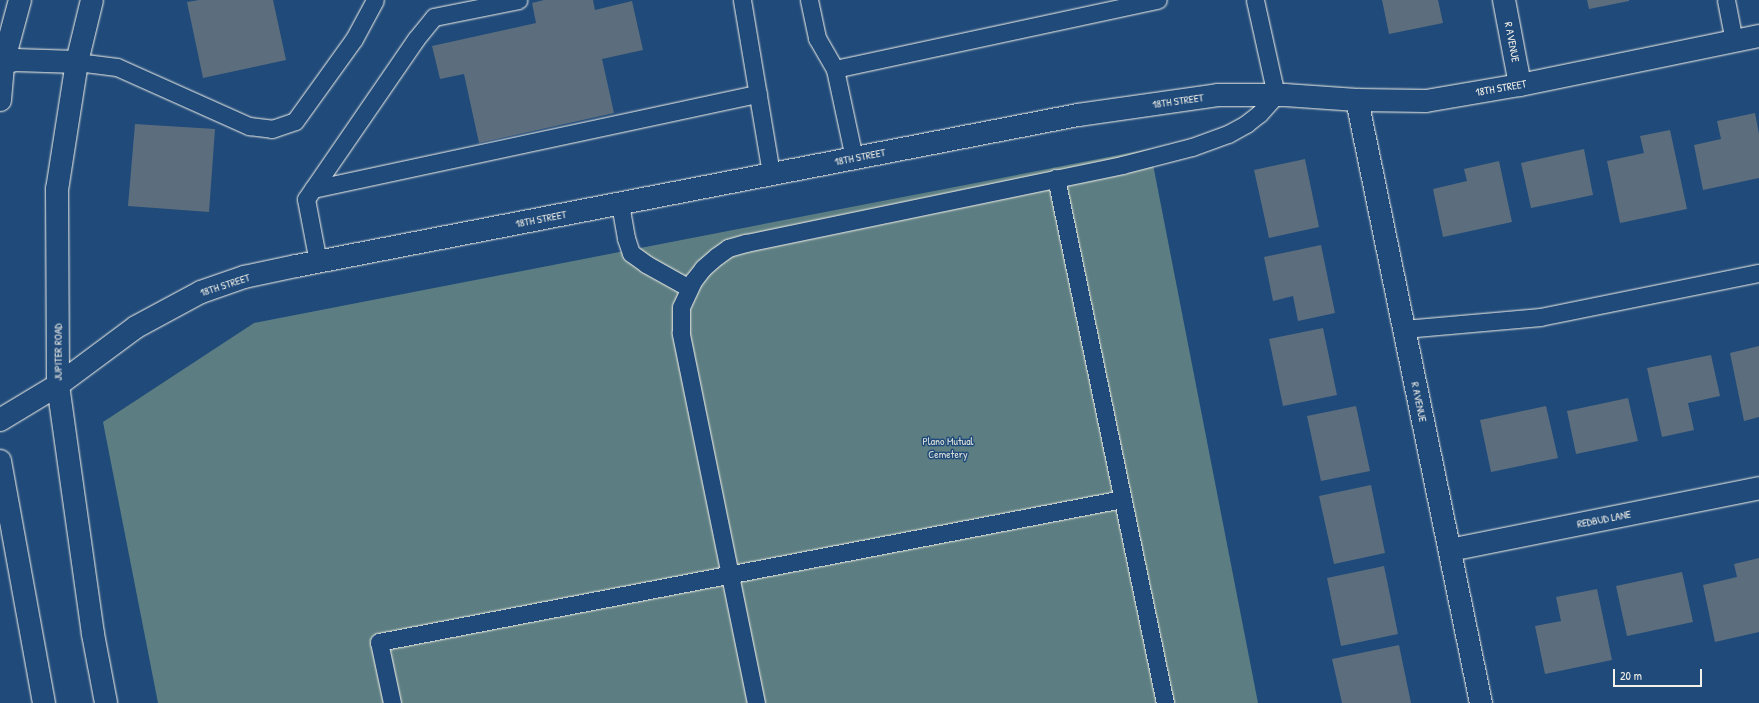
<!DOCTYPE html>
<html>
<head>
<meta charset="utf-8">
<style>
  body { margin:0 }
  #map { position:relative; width:1759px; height:703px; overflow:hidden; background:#1f4a7a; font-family:"Patrick Hand",sans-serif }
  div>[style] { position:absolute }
  .green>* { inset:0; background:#5c7e83 }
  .building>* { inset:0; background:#5c6e7d }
  .roads { filter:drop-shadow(0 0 1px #f4f1e8) drop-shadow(0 0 1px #f4f1e8) }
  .service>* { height:17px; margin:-8.5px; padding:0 8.5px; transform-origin:8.5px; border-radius:8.5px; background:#1f4a7a }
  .minor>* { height:22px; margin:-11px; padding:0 11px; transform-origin:11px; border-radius:11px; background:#1f4a7a }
  .tertiary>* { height:22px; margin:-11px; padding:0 11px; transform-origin:11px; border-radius:11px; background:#1f4a7a }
  .secondary>* { height:22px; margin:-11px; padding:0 11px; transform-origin:11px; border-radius:11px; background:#1f4a7a }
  span { translate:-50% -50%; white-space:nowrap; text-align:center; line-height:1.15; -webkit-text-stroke:3px #1f4a7a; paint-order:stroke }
  .street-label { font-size:11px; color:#f4f1e8 }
  .park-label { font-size:11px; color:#dde0d9 }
  .scale { position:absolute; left:1613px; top:669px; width:89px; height:18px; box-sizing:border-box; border:2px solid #f4f1e8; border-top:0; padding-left:5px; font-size:12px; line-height:14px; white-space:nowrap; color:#f4f1e8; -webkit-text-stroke:3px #1f4a7a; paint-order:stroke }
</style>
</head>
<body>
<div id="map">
  <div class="green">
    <div style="clip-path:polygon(1150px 149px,1258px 703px,158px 703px,103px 422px,254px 323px)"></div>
  </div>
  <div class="building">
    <div style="clip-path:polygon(199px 0,273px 0,286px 60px,203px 78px,187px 2px)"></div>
    <div style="clip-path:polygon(544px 0,593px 0,595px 10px,632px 1px,643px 50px,602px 59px,614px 113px,479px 143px,464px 74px,440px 79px,432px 46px,536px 23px,532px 3px)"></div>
    <div style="clip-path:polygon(1382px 0,1438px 0,1443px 23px,1389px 34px)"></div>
    <div style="clip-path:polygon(1587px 0,1629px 0,1629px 1px,1589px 9px)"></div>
    <div style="clip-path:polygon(1755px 113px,1759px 134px,1759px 178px,1703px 190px,1694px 145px,1721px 139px,1717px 121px)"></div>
    <div style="clip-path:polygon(135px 124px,215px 129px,209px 212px,128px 206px)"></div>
    <div style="clip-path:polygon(1670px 130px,1687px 209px,1620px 223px,1607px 161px,1644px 153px,1640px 136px)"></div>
    <div style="clip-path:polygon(1584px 149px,1593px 195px,1531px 208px,1521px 163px)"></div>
    <div style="clip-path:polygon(1305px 159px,1319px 227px,1269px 238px,1254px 170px)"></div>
    <div style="clip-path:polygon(1499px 161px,1512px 222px,1443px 237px,1433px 189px,1467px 181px,1464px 169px)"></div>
    <div style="clip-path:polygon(1321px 245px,1335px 313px,1298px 321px,1293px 296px,1273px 301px,1264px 257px)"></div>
    <div style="clip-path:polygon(1323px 328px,1337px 395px,1283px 406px,1269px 339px)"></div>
    <div style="clip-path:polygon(1759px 346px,1759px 417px,1744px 421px,1730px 353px)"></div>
    <div style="clip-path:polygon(1711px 355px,1720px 396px,1688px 403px,1694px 430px,1662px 437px,1647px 368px)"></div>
    <div style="clip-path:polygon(1628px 398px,1638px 441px,1576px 454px,1567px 411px)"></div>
    <div style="clip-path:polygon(1356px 406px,1370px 471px,1321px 481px,1307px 416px)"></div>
    <div style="clip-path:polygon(1546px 406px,1558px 458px,1491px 472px,1480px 420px)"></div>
    <div style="clip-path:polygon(1371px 485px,1385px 553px,1334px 564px,1319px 496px)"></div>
    <div style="clip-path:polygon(1759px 558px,1759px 632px,1715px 642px,1703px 585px,1737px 577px,1734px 564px)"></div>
    <div style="clip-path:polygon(1384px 566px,1398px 634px,1341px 646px,1327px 578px)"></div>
    <div style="clip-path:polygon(1682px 572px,1693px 622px,1627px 636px,1616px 586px)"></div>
    <div style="clip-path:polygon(1597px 589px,1612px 660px,1545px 674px,1535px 626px,1561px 621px,1556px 597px)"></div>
    <div style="clip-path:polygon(1399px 645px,1411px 703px,1342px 703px,1332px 659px)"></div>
  </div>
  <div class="roads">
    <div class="service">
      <div style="left:742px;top:0;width:176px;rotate:80.5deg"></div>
      <div style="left:809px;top:0;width:39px;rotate:78deg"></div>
      <div style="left:817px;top:38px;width:36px;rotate:60deg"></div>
      <div style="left:1726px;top:0;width:42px;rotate:79deg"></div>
      <div style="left:77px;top:62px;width:40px;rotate:7.1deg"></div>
      <div style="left:117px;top:67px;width:145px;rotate:24.1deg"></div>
      <div style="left:249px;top:126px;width:23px;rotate:7deg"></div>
      <div style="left:272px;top:129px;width:24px;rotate:-19deg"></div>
      <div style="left:295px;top:121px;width:101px;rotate:-54.3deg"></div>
      <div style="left:354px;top:39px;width:44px;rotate:-61.7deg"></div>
      <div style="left:854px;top:158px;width:91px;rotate:-102.1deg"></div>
      <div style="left:835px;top:69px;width:330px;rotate:-12.1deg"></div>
      <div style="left:1056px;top:178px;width:536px;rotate:78.27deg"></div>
      <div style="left:313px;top:189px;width:455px;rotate:-12.1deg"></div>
      <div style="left:620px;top:204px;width:35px;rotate:80deg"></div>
      <div style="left:626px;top:238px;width:16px;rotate:72deg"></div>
      <div style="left:631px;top:253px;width:19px;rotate:36deg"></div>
      <div style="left:646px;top:264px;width:49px;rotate:29.2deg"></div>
      <div style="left:318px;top:262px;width:64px;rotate:-100.8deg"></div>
      <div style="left:306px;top:199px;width:194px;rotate:-55.5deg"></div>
      <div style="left:416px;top:39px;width:28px;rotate:-51deg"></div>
      <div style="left:434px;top:17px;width:86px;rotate:-11.4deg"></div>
      <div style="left:1404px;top:329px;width:137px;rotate:-5deg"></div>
      <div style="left:1540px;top:317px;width:223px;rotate:-11.4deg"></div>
      <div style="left:392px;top:703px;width:62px;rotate:-102deg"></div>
      <div style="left:379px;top:642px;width:757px;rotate:-10.89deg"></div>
      <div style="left:756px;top:703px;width:378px;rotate:-101.5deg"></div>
      <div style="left:681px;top:333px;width:26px;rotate:-90deg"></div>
      <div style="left:681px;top:307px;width:29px;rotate:-65deg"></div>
      <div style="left:693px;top:281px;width:16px;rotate:-52deg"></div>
      <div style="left:703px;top:268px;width:18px;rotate:-41deg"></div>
      <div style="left:717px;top:256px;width:14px;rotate:-36deg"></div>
      <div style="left:728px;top:248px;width:19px;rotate:-16deg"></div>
      <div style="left:746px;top:243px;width:384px;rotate:-11.7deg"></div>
      <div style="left:1122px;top:165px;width:72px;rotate:-14.4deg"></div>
      <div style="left:1192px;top:147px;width:38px;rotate:-20deg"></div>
      <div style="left:1228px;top:134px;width:21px;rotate:-29deg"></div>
      <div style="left:1246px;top:124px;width:16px;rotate:-38deg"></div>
      <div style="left:1259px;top:114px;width:25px;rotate:-48deg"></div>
      <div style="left:1276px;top:95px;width:97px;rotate:-102.5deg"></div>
    </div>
    <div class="minor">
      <div style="left:1504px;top:0;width:86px;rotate:79.3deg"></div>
      <div style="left:0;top:64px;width:16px;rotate:-15deg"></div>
      <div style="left:15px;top:60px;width:62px;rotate:1.8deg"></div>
      <div style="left:1357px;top:100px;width:616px;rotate:78.38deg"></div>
      <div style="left:1450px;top:550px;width:315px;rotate:-11.3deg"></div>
    </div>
    <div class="tertiary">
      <div style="left:0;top:420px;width:68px;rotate:-31.1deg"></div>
      <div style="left:58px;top:385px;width:97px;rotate:-36.6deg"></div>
      <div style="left:136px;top:327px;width:74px;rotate:-28.3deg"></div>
      <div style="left:201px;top:292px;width:46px;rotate:-19.2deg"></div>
      <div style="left:244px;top:277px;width:53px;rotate:-11.9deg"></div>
      <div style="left:296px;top:266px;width:796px;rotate:-10.93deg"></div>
      <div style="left:1078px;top:115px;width:141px;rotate:-8.1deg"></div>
      <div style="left:1218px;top:95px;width:67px"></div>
      <div style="left:1285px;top:95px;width:72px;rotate:4deg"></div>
      <div style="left:1357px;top:100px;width:69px;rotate:0.8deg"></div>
      <div style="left:1426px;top:101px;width:95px;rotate:-9.7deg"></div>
      <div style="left:1520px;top:85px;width:244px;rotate:-11.6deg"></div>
    </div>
    <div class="secondary">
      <div style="left:92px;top:0;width:64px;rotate:103.6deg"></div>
      <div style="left:77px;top:62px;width:129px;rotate:98.9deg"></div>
      <div style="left:57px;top:189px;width:196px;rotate:89.7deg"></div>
      <div style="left:58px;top:385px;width:251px;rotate:82deg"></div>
      <div style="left:93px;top:634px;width:70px;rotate:79.3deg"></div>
      <div style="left:0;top:100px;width:37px;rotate:-85deg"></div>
      <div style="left:3px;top:63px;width:65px;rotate:-74.9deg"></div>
      <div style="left:0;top:461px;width:246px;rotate:79.7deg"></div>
    </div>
  </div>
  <div class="street-label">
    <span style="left:1512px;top:42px;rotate:79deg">R AVENUE</span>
    <span style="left:1501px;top:88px;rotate:-10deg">18TH STREET</span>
    <span style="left:1178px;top:101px;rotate:-8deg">18TH STREET</span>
    <span style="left:860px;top:157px;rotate:-11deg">18TH STREET</span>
    <span style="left:541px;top:219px;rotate:-11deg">18TH STREET</span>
    <span style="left:225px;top:285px;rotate:-18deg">18TH STREET</span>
    <span style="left:58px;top:352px;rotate:-90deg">JUPITER ROAD</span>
    <span style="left:1419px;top:402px;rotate:78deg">R AVENUE</span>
    <span style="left:1604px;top:519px;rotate:-11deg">REDBUD LANE</span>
  </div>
  <div class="park-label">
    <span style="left:948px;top:448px">Plano Mutual<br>Cemetery</span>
  </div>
  <div class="scale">20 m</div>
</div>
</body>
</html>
